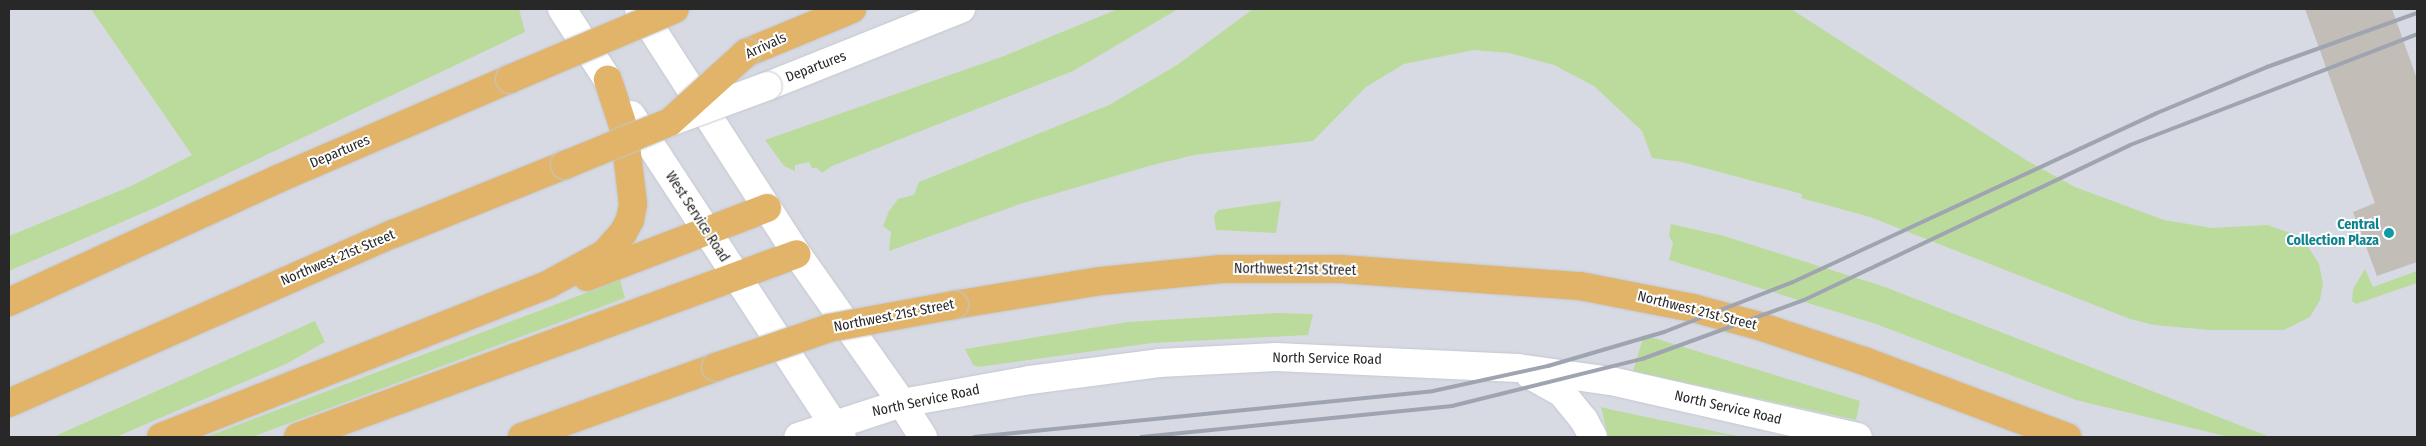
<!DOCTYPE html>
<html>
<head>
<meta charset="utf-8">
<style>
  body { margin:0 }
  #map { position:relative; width:2426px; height:446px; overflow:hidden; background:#e9e1dc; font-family:"Fira Sans Condensed",sans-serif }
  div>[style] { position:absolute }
  .airport>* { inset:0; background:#d7dae2 }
  .green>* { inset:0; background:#bbdb9d }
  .building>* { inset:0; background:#c2bdb7 }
  .roads { filter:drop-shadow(0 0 1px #c3c8d1) drop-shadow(0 0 1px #c3c8d1) }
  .minor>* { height:28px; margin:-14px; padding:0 14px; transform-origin:14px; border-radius:14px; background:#fff }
  .tertiary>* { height:28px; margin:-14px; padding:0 14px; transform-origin:14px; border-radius:14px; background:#fff }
  .secondary>* { height:28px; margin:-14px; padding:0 14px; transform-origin:14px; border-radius:14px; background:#fff }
  .primary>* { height:28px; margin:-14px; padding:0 14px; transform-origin:14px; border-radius:14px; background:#e1b469 }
  .rail>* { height:4px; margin:-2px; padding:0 2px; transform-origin:2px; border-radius:2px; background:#9fa4b1 }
  .bridges { filter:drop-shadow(0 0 1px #c3c8d1) drop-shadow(0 0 1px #c3c8d1) }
  .secondary-bridge>* { height:28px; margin:-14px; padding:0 14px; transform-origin:14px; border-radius:14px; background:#fff }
  .primary-bridge>* { height:28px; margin:-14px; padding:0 14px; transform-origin:14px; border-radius:14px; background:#e1b469 }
  .dots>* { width:14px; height:14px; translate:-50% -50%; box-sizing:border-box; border:2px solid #fff; border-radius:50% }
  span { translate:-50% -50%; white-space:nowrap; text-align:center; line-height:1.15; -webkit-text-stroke:4px #fff; paint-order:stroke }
  .street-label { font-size:14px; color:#282828 }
  .culture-label { font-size:14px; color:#0d838f; font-weight:700 }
  .right { translate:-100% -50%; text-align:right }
  .frame { position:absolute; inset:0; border:10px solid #282828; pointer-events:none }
</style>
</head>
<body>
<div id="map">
  <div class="airport">
    <div style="clip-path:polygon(9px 9px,2417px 9px,2417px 437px,9px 437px)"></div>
  </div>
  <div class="green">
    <div style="clip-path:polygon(91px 9px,519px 9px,525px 32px,159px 206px,9px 271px,9px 236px,129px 187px,192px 155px)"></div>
    <div style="clip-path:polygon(1118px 9px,1178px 9px,1073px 71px,832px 166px,822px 173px,817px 168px,812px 168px,809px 162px,795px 165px,795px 171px,784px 166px,765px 140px,1004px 56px)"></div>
    <div style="clip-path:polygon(1253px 9px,1791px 9px,2026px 160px,2075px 187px,2164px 220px,2212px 228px,2267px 225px,2302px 237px,2319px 264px,2323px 283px,2320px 300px,2310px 317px,2284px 330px,2210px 330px,2154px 325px,2130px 319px,1870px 217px,1801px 198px,1802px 194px,1682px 162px,1652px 158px,1642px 131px,1594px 86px,1554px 65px,1509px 53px,1474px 50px,1404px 64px,1366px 87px,1313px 141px,1194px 155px,1149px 166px,1020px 204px,889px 251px,891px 232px,883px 226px,889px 211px,898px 199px,914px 195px,919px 182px,1109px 105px,1177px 65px)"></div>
    <div style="clip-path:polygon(1281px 201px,1276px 233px,1216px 230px,1214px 216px,1218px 210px)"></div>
    <div style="clip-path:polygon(1671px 224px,1724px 236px,1885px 287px,2270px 437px,2229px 437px,2076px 400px,1876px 324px,1669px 260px,1673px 243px,1669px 236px)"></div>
    <div style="clip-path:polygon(2365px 269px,2373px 287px,2417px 271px,2417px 283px,2356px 304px,2352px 301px,2353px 289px)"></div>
    <div style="clip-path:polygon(620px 280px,625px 298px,252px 437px,206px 437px)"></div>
    <div style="clip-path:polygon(1276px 313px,1313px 314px,1308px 335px,1152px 343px,978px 367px,973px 365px,965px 349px,1128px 322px)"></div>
    <div style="clip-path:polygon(315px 321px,325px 342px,288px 363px,116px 437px,55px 436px)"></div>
    <div style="clip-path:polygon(1644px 335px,1860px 401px,1856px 420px,1633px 371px)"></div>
    <div style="clip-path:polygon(1601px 407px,1613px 410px,1742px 437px,1719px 435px,1608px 437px)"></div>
  </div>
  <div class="building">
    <div style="clip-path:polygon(2305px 9px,2392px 9px,2417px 79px,2417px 262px,2377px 276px,2353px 212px,2375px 203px)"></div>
  </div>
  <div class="roads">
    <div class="minor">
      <div style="left:631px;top:115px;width:385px;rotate:56.8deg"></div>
      <div style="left:1530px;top:375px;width:37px;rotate:29deg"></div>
      <div style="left:1562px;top:393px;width:35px;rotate:51deg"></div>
      <div style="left:1584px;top:420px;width:19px;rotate:62deg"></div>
      <div style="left:923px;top:437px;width:40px;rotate:-122deg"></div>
      <div style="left:902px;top:403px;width:130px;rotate:-10.2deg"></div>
      <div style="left:1030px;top:380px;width:130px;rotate:-7.5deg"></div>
      <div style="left:1159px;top:363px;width:117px;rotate:-2.9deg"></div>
      <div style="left:1276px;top:357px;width:242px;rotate:2.6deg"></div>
      <div style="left:1518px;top:368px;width:94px;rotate:8deg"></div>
      <div style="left:1611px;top:381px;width:253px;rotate:12.8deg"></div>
    </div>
    <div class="tertiary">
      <div style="left:562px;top:9px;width:85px;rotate:57.1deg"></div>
      <div style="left:639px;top:9px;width:292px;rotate:57.2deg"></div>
      <div style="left:797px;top:254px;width:182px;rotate:54.8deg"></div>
      <div style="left:902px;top:403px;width:109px;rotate:161.9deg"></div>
    </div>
    <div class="secondary">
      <div style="left:768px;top:86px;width:208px;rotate:-21.8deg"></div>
    </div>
    <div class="primary">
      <div style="left:746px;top:53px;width:115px;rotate:-22.5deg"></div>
      <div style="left:587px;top:277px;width:193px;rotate:-21deg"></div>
      <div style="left:9px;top:302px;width:298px;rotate:-24.6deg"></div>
      <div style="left:280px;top:178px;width:250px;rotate:-23.3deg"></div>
      <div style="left:954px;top:305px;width:149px;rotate:-9.3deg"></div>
      <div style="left:1101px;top:281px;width:121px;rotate:-5.7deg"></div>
      <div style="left:1221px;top:269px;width:120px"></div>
      <div style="left:1341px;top:269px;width:240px;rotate:4.1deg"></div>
      <div style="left:1580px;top:286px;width:115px;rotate:11deg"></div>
      <div style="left:1693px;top:308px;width:65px;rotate:15.1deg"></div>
      <div style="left:1756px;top:325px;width:117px;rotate:18.4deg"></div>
      <div style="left:1867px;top:362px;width:214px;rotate:20.6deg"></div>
      <div style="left:9px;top:403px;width:420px;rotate:-23.8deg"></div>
      <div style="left:393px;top:234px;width:185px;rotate:-21.9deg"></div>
      <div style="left:161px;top:437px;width:417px;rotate:-21.5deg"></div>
      <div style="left:549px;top:284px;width:63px;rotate:-28.6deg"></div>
      <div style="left:604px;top:254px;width:28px;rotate:-48deg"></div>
      <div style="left:623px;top:233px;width:15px;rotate:-62deg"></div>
      <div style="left:630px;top:220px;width:16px;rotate:-79deg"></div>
      <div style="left:633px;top:204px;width:76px;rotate:-96.8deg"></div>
      <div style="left:624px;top:129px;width:52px;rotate:-108.1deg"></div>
      <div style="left:298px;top:437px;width:531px;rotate:-20.14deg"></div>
      <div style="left:522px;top:437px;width:206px;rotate:-19.8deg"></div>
    </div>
  </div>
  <div class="rail">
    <div style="left:974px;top:437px;width:461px;rotate:-5.7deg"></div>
    <div style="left:1433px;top:391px;width:118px;rotate:-12.3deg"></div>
    <div style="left:1548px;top:366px;width:121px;rotate:-16.3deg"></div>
    <div style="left:1664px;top:332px;width:138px;rotate:-21.2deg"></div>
    <div style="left:1793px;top:282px;width:401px;rotate:-24.9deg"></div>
    <div style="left:2157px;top:113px;width:119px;rotate:-22.7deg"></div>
    <div style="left:2267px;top:67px;width:159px;rotate:-19.8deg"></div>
    <div style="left:1141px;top:437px;width:313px;rotate:-5.7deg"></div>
    <div style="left:1452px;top:406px;width:196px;rotate:-13.9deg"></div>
    <div style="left:1642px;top:359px;width:172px;rotate:-20deg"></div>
    <div style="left:1804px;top:300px;width:361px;rotate:-25.4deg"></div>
    <div style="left:2130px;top:145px;width:308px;rotate:-21.1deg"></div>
  </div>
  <div class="bridges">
    <div class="secondary-bridge">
      <div style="left:670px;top:122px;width:104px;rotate:-20.2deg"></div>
    </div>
    <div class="primary-bridge">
      <div style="left:510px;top:79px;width:179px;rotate:-23deg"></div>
      <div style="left:565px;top:165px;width:113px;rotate:-22.3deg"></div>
      <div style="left:670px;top:122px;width:103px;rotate:-42.2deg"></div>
      <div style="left:716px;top:367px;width:120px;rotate:-19deg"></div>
      <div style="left:829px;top:328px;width:127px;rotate:-10.4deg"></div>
    </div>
  </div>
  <div class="dots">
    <div style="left:2389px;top:233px;background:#0f9aa8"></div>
  </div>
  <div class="street-label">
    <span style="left:766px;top:46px;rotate:-25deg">Arrivals</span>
    <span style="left:816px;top:67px;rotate:-21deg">Departures</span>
    <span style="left:340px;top:152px;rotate:-23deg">Departures</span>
    <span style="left:697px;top:217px;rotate:57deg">West Service Road</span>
    <span style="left:338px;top:258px;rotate:-23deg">Northwest 21st Street</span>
    <span style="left:1295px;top:270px;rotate:1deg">Northwest 21st Street</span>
    <span style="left:1697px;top:311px;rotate:14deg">Northwest 21st Street</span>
    <span style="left:894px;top:316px;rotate:-11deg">Northwest 21st Street</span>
    <span style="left:1327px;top:359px;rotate:1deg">North Service Road</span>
    <span style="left:926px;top:401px;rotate:-12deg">North Service Road</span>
    <span style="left:1728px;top:408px;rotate:13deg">North Service Road</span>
  </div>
  <div class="culture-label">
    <span class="right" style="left:2379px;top:233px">Central<br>Collection Plaza</span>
  </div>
  <div class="frame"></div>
</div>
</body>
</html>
